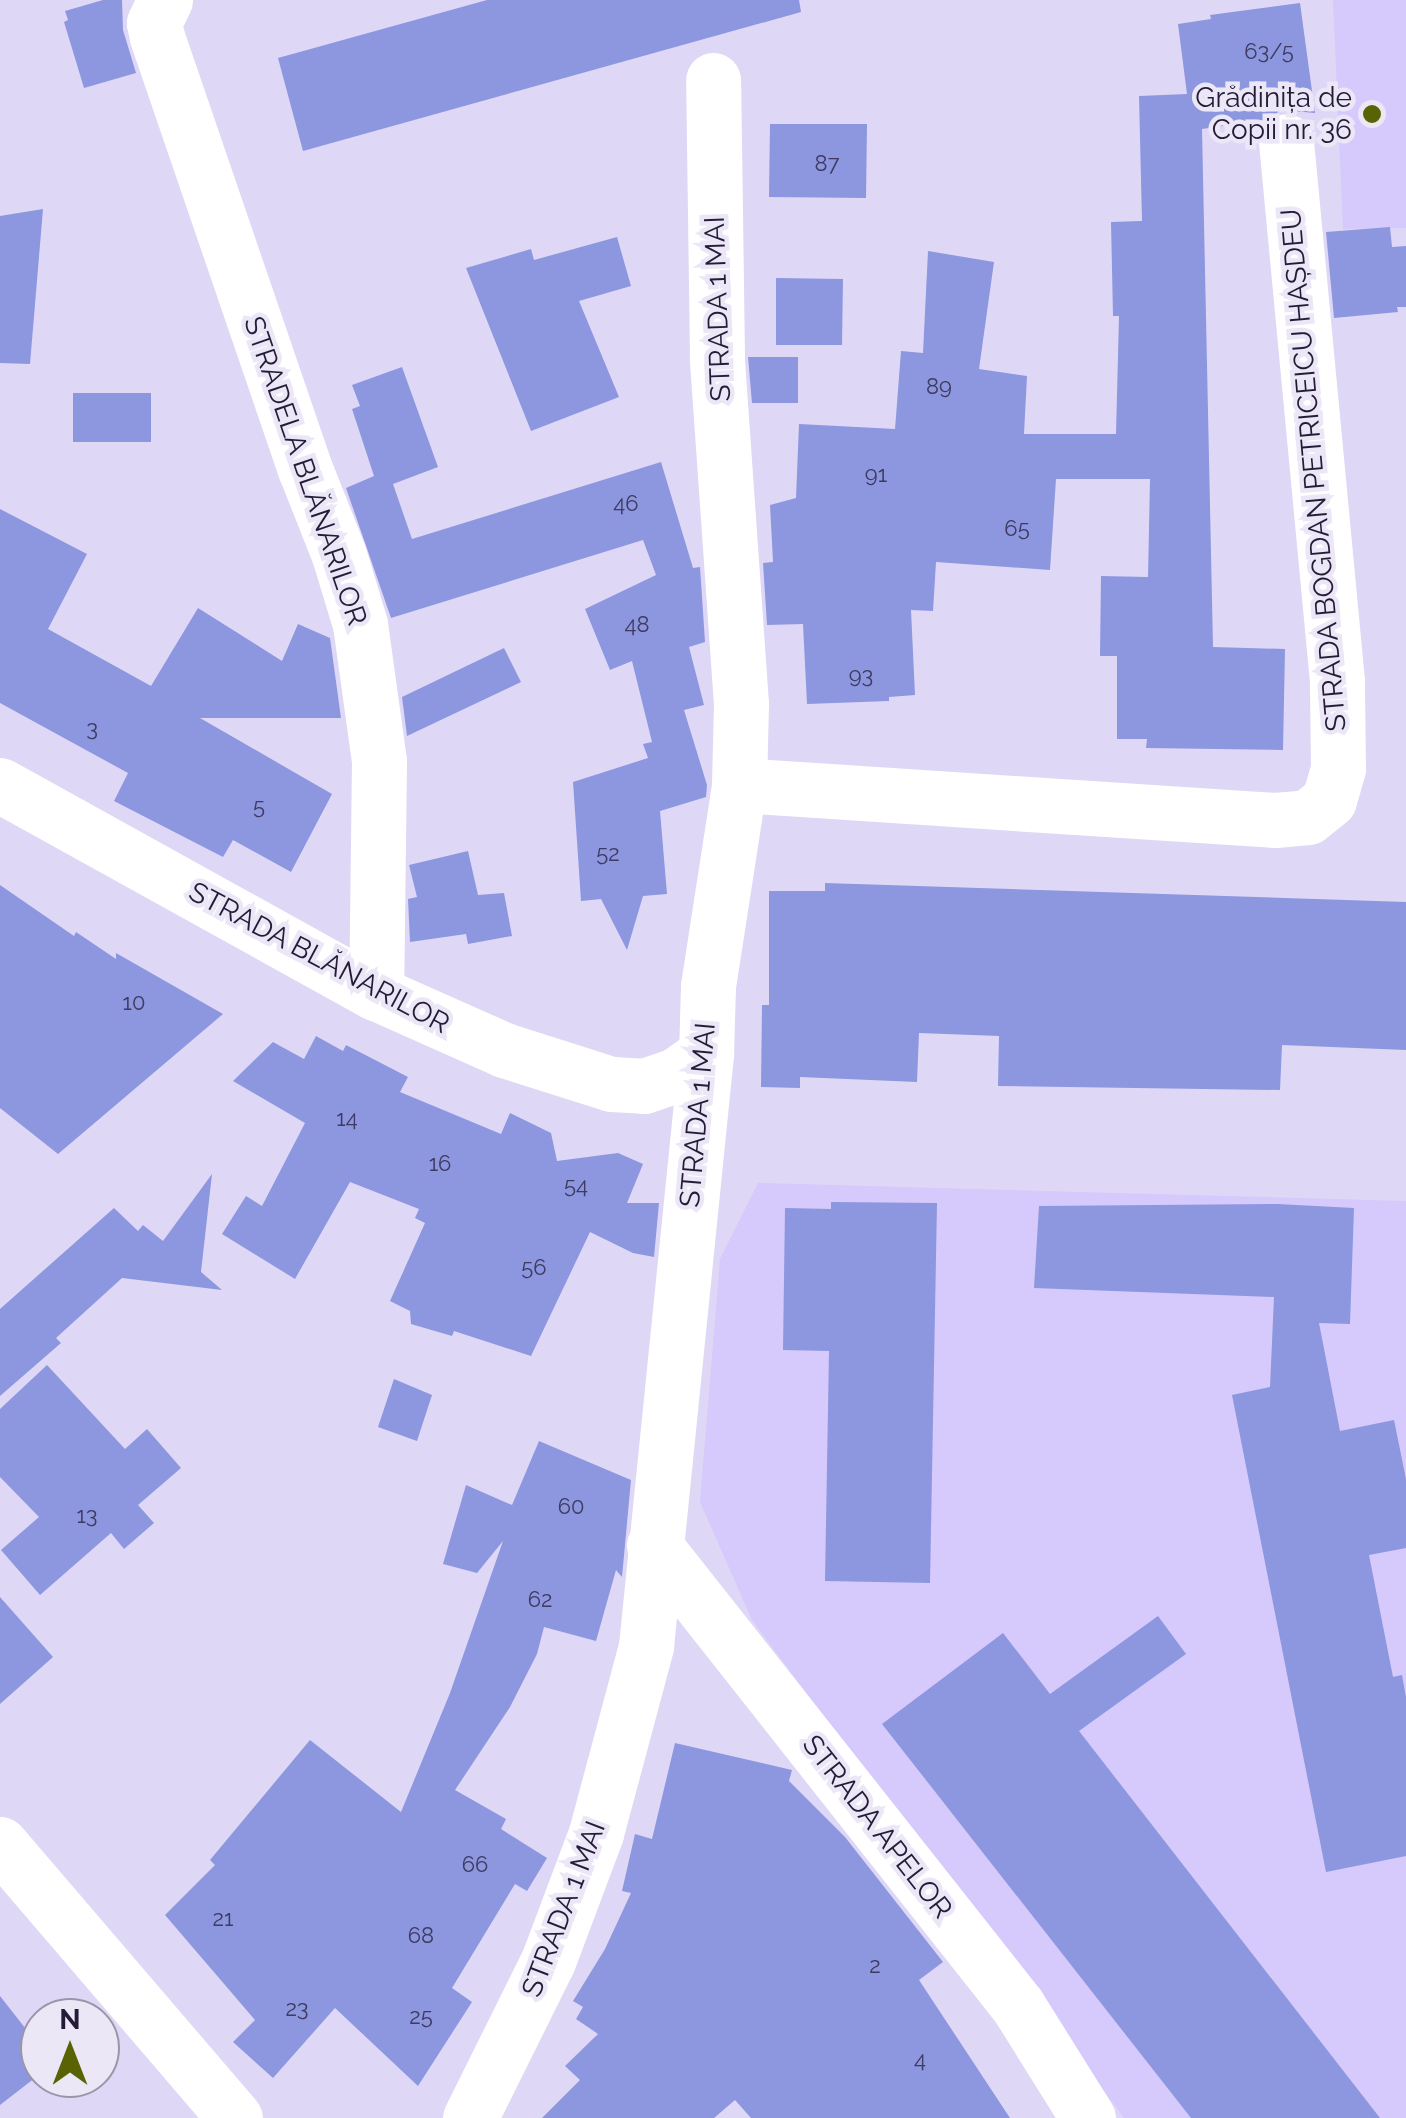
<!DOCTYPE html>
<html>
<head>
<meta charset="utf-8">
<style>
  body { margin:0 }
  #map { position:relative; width:1406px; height:2118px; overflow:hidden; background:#dfd7f6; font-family:Raleway,sans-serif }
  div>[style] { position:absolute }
  .built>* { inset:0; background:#d6c9fb }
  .building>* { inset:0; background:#8c97df }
  .minor>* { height:55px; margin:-27.5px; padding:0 27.5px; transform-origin:27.5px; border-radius:27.5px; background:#fff }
  .dots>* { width:28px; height:28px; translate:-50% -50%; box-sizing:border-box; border:5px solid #ebe7f6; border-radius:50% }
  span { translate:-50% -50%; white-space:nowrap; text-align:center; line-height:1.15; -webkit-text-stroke:9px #ebe7f6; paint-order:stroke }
  .number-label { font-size:22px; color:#3e3a61 }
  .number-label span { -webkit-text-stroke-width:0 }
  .poi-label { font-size:28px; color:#241b37 }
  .right { translate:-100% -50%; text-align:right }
  .street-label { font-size:28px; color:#241b37 }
  .north { position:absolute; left:20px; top:1998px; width:100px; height:100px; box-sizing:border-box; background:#ebe7f6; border:2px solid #9b95aa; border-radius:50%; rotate:0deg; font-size:28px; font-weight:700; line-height:40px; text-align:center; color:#241b37 }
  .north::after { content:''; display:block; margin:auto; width:35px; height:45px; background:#596303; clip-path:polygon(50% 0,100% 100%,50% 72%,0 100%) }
</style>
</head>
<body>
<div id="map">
  <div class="built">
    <div style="clip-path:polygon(1333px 0,1406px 0,1406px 228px,1343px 229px)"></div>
    <div style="clip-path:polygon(758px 1183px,1406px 1201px,1406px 2118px,1124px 2118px,752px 1620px,700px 1502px,720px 1259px)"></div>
  </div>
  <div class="building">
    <div style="clip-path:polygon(103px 0,122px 0,123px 30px,136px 73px,84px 88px,64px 22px,68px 20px,65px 11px)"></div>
    <div style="clip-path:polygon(487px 0,799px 0,801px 12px,303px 151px,278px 58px)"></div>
    <div style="clip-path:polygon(1300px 3px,1315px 113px,1282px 110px,1264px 120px,1202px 129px,1213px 647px,1285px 649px,1283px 750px,1146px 748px,1147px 739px,1117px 739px,1117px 656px,1100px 656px,1101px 576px,1148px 577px,1150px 479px,1056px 479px,1050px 570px,936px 562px,933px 611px,911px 610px,915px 695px,889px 697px,889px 701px,807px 704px,803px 624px,767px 625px,763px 563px,773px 562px,770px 505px,796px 498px,799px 424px,895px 429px,901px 351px,923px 353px,928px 251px,994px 262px,979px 369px,1027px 376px,1024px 434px,1116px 434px,1119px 316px,1113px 316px,1111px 222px,1142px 221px,1139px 96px,1187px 94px,1178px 24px,1211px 19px,1210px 15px)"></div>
    <div style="clip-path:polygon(770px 124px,867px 124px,866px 198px,769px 197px)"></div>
    <div style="clip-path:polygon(43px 209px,30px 364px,0 363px,0 216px)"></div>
    <div style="clip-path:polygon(1390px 227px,1392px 247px,1406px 246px,1406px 307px,1397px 307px,1398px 312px,1334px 318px,1326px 232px)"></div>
    <div style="clip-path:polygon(617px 237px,631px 286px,579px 301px,619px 397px,531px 431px,466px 268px,531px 249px,534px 260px)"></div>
    <div style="clip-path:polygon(776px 278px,843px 279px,842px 345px,776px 345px)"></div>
    <div style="clip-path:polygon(748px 357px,798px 357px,798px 403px,752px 403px)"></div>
    <div style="clip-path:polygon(402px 367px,438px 467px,393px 484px,412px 539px,661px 462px,693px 568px,700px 567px,705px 642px,689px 647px,704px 705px,684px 710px,707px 785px,706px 797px,660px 811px,667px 894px,643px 896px,627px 950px,601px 899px,581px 901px,573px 782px,648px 758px,643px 744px,652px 742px,632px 661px,610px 670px,585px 609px,656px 575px,643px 540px,391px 618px,346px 488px,374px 476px,352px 409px,360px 406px,352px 385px)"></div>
    <div style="clip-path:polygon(73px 393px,151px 393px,151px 442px,73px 442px)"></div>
    <div style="clip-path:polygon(0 509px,87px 554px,48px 629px,151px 686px,198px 608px,282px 661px,298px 624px,330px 638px,341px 718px,200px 718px,332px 794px,291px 872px,233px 840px,223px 857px,114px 801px,128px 773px,0 703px)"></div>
    <div style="clip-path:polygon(504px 648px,521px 682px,407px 736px,402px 697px)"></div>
    <div style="clip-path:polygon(468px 851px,478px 895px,504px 893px,512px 936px,468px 944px,466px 934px,410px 942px,408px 899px,417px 897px,409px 865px)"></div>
    <div style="clip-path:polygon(825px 883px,1406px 902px,1406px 1050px,1282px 1045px,1280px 1090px,998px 1086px,999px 1036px,919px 1033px,917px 1082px,800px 1077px,800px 1088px,761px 1087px,762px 1005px,769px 1005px,769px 891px,825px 891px)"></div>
    <div style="clip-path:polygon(0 885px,74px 936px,76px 932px,116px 959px,116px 953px,223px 1014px,58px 1154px,0 1108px)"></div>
    <div style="clip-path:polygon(316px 1036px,343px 1051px,346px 1045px,408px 1077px,400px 1092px,501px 1134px,510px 1113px,551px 1133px,557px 1161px,618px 1153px,643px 1164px,627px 1203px,659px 1203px,654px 1257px,633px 1253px,590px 1232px,531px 1356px,454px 1331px,452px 1336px,411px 1324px,410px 1311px,390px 1301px,425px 1223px,415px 1218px,419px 1209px,350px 1182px,295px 1279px,222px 1234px,246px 1196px,262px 1206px,305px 1123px,233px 1081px,273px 1042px,304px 1059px)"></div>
    <div style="clip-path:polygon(212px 1174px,201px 1272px,222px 1290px,122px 1278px,56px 1338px,61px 1343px,0 1396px,0 1309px,114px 1208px,138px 1231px,143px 1225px,163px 1241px)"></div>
    <div style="clip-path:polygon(831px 1202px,937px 1203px,930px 1583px,825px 1581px,829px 1351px,783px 1350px,785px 1208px,831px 1209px)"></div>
    <div style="clip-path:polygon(1277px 1204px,1354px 1208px,1350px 1324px,1319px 1323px,1340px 1431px,1394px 1420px,1406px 1479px,1406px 1548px,1369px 1555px,1393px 1677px,1402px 1675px,1406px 1697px,1406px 1856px,1326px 1872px,1232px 1395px,1270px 1387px,1274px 1297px,1034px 1288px,1039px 1206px)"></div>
    <div style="clip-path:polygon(47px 1365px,125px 1449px,147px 1429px,181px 1468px,138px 1505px,154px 1523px,124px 1549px,111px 1533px,40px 1595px,1px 1550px,39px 1517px,0 1477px,0 1409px)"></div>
    <div style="clip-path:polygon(394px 1379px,432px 1395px,417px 1441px,378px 1427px)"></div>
    <div style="clip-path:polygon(539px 1441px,631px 1480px,622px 1577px,616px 1570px,596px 1641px,544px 1627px,537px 1654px,510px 1707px,455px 1790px,506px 1819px,501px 1829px,547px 1858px,527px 1891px,515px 1884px,452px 1988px,472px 2002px,418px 2086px,335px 2008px,273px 2078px,233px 2042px,255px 2020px,165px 1915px,215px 1865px,210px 1860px,310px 1740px,401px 1812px,450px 1693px,503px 1541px,477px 1573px,443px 1564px,466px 1485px,512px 1505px)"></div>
    <div style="clip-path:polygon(0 1597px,53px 1657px,0 1704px)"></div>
    <div style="clip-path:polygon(1158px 1616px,1186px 1654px,1079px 1731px,1380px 2118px,1191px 2118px,882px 1724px,1003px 1633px,1050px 1694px)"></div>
    <div style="clip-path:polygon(675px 1743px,792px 1770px,789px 1781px,845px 1837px,943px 1962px,919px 1980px,1010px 2118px,751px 2118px,735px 2100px,714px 2118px,542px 2118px,580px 2080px,565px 2066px,598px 2034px,576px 2019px,583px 2007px,573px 2001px,605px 1949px,631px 1893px,622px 1891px,635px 1834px,652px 1839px)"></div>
    <div style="clip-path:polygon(0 1996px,40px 2047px,40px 2074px,0 2105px)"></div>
  </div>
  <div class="minor">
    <div style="left:165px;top:0;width:25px;rotate:116deg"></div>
    <div style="left:154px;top:23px;width:14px;rotate:78deg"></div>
    <div style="left:157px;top:37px;width:457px;rotate:71.1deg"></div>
    <div style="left:305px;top:469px;width:92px;rotate:68.4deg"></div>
    <div style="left:339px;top:555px;width:72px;rotate:73.1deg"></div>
    <div style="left:360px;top:624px;width:138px;rotate:82.1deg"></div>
    <div style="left:379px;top:761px;width:232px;rotate:90.7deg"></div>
    <div style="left:0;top:785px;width:430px;rotate:29deg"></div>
    <div style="left:376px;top:993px;width:140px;rotate:24deg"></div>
    <div style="left:504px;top:1050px;width:112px;rotate:17.6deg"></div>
    <div style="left:611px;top:1084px;width:33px;rotate:3deg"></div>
    <div style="left:644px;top:1086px;width:34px;rotate:-19deg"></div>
    <div style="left:676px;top:1075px;width:37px;rotate:-35deg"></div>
    <div style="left:739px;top:785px;width:537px;rotate:3.74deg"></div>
    <div style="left:1275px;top:820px;width:33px;rotate:-5deg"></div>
    <div style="left:1308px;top:817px;width:27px;rotate:-39deg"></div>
    <div style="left:1329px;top:800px;width:33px;rotate:-74deg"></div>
    <div style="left:1338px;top:768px;width:87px;rotate:-90.7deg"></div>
    <div style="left:1337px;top:681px;width:542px;rotate:-95.4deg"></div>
    <div style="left:654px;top:1545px;width:587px;rotate:51.71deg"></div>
    <div style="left:1018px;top:2006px;width:132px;rotate:58deg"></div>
    <div style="left:0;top:1844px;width:361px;rotate:49.4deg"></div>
    <div style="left:470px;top:2118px;width:175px;rotate:-63.6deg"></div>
    <div style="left:548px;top:1961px;width:137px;rotate:-69.4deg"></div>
    <div style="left:596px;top:1833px;width:194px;rotate:-75deg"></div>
    <div style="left:646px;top:1646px;width:595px;rotate:-84.21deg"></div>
    <div style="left:706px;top:1054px;width:68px;rotate:-88.3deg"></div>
    <div style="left:708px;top:986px;width:203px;rotate:-81.2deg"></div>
    <div style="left:739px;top:785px;width:81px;rotate:-88.6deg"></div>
    <div style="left:741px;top:704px;width:348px;rotate:-94deg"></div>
    <div style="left:717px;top:357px;width:277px;rotate:-90.8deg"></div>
  </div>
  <div class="dots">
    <div style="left:1372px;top:114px;background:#596303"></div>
  </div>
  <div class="number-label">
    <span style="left:1269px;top:52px">63/5</span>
    <span style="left:827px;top:164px">87</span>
    <span style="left:939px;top:387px">89</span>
    <span style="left:876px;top:475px">91</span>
    <span style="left:626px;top:504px">46</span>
    <span style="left:1017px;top:529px">65</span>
    <span style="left:637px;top:625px">48</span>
    <span style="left:861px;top:676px">93</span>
    <span style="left:92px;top:729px">3</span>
    <span style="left:259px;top:807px">5</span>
    <span style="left:608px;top:854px">52</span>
    <span style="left:134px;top:1003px">10</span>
    <span style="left:347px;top:1119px">14</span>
    <span style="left:440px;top:1164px">16</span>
    <span style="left:576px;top:1186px">54</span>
    <span style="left:534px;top:1268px">56</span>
    <span style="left:571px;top:1507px">60</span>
    <span style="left:87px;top:1516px">13</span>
    <span style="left:540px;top:1600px">62</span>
    <span style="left:475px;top:1865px">66</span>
    <span style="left:223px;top:1919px">21</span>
    <span style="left:421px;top:1936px">68</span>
    <span style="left:875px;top:1966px">2</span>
    <span style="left:297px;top:2009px">23</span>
    <span style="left:421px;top:2017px">25</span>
    <span style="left:920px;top:2060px">4</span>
  </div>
  <div class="poi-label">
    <span class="right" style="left:1352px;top:114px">Grădinița de<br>Copii nr. 36</span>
  </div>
  <div class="street-label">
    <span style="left:718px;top:309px;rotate:-92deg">STRADA 1 MAI</span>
    <span style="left:1314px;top:470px;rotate:-95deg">STRADA BOGDAN PETRICEICU HAȘDEU</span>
    <span style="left:305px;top:471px;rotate:71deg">STRADELA BLĂNARILOR</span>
    <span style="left:319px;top:958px;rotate:28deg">STRADA BLĂNARILOR</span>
    <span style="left:698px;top:1115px;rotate:-85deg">STRADA 1 MAI</span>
    <span style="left:877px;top:1827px;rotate:52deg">STRADA APELOR</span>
    <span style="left:564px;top:1909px;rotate:-69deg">STRADA 1 MAI</span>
  </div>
  <div class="north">N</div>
</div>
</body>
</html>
